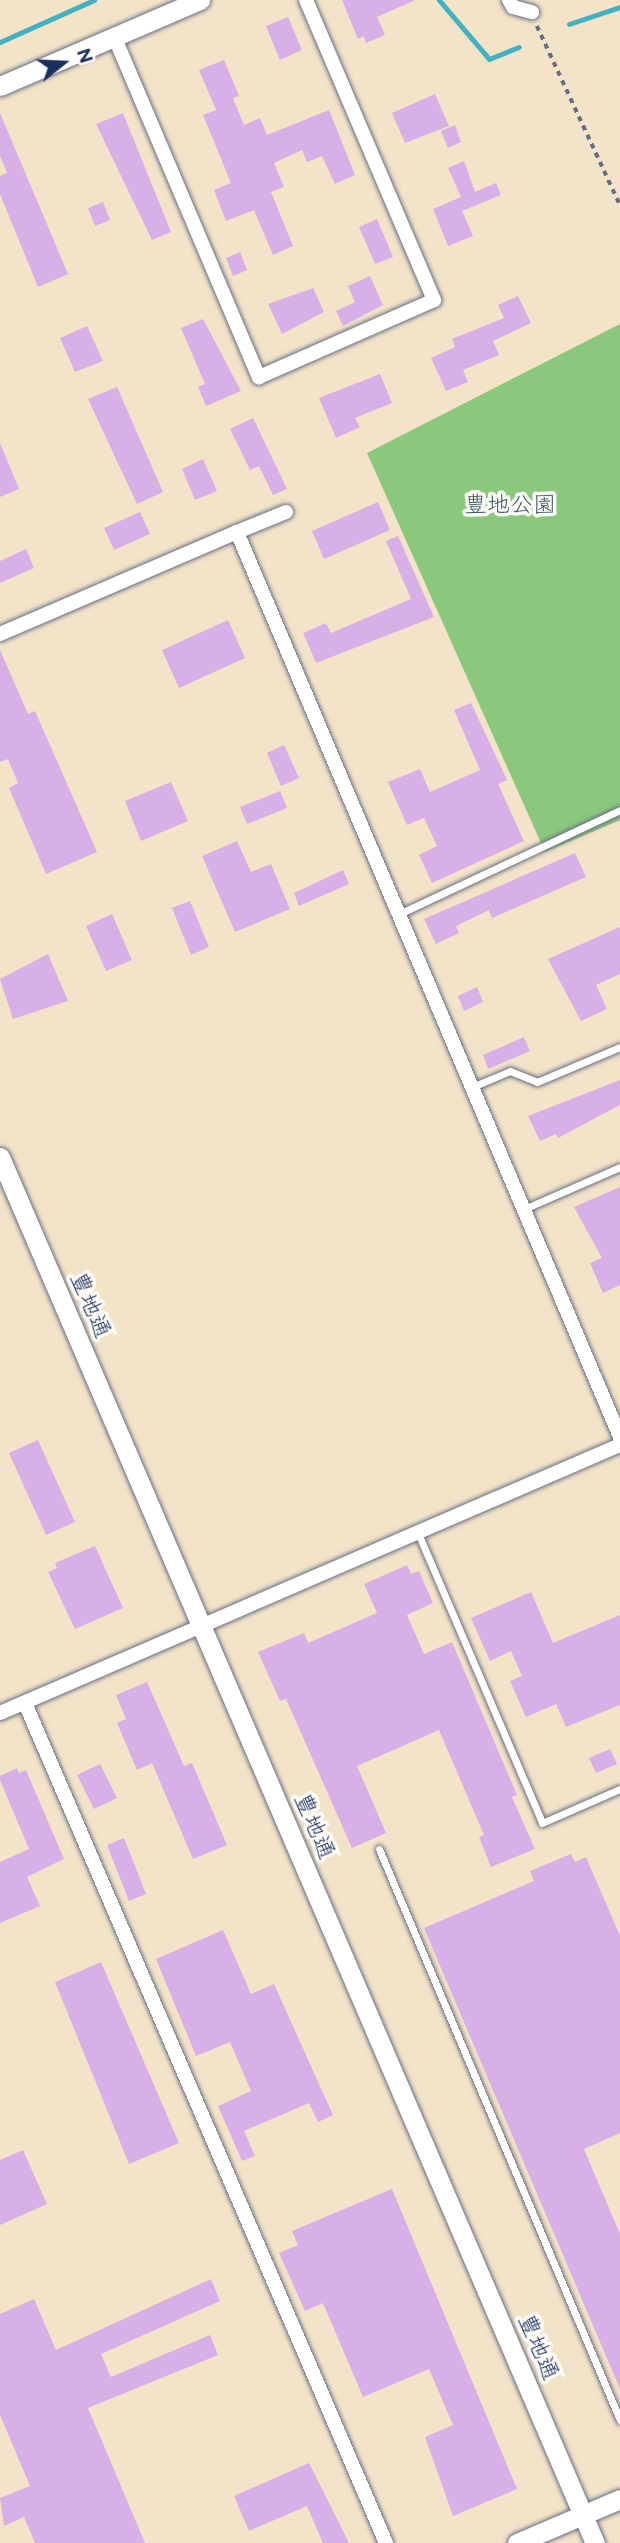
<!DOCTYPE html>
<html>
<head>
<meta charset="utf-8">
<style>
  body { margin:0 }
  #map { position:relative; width:620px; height:2543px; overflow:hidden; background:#f3e3c8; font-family:"Balsamiq Sans","Klee One",sans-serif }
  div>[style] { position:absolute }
  .green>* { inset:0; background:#8bc87d }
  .stream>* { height:5px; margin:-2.5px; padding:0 2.5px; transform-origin:2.5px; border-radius:2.5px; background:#43b1c0 }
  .building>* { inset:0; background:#d8b0e8 }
  .path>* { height:3.5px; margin-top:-1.75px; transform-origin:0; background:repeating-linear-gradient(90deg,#676e83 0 5px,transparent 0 10px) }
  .roads { filter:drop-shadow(0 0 2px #676e83) drop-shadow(0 0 2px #676e83) }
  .lane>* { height:7px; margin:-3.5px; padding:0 3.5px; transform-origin:3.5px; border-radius:3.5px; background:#fff }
  .street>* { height:14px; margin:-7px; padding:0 7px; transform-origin:7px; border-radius:7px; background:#fff }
  .secondary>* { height:19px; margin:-9.5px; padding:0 9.5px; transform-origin:9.5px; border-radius:9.5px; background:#fff }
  span { translate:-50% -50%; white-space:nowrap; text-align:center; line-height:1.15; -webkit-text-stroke:7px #fdfcf7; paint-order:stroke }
  .park-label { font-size:23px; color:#3d5d67 }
  .street-label { font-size:23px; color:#1b2f5e }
  .north { position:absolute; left:28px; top:28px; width:70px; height:70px; -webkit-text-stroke:5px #fdfcf7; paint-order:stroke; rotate:72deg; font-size:19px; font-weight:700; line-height:28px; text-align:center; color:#1b2f5e }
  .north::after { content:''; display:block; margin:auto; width:24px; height:32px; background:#1b2f5e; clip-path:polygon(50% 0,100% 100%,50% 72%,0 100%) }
</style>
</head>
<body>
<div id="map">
  <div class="green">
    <div style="clip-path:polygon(620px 324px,620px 820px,545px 852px,367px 453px)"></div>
  </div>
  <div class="stream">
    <div style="left:439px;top:0;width:77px;rotate:49.7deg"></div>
    <div style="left:489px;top:59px;width:32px;rotate:-22deg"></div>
    <div style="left:569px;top:24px;width:54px;rotate:-18.4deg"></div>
    <div style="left:0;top:42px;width:103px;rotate:-24.1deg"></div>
  </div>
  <div class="building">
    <div style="clip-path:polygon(342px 0,415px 0,377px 17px,385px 35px,366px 43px,364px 36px,358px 39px)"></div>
    <div style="clip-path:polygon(288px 17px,302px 50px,280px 60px,266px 26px)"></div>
    <div style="clip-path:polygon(224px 60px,239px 96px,233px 98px,244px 125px,260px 118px,267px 135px,329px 110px,355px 175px,335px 184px,322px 156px,307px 162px,302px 150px,274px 163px,284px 187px,271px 192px,293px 246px,273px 255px,254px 210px,226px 221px,214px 190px,231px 183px,203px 115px,216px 110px,199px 70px)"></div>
    <div style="clip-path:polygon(435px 94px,449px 126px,405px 143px,392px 113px)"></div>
    <div style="clip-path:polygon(0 113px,68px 274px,38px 287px,0 194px,0 176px,7px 173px,0 156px)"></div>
    <div style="clip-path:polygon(123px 113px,171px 232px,152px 240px,96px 124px)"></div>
    <div style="clip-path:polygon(455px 125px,461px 142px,448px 148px,441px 131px)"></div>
    <div style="clip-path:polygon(464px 161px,475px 192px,496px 183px,501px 195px,462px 211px,473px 236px,448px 246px,433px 209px,461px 197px,448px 168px)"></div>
    <div style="clip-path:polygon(103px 202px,110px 220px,95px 226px,88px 208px)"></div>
    <div style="clip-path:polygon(377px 219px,393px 257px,375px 264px,359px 227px)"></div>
    <div style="clip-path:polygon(240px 252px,247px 270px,233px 276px,226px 258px)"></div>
    <div style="clip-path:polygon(370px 276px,383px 305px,343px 326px,336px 311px,355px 302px,348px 286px)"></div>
    <div style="clip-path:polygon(313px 288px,324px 312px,282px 334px,268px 304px)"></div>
    <div style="clip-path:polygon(518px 296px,531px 323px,493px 341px,499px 355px,463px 370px,468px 382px,446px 391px,431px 358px,455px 347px,452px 339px,504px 318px,498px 305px)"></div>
    <div style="clip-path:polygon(203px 319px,241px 391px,206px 406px,198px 387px,205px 384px,181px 328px)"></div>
    <div style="clip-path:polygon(87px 326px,103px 361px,75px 372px,60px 338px)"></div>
    <div style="clip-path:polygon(380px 374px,392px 403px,355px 418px,360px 427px,336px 438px,319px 398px)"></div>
    <div style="clip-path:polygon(117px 387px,163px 492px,137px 504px,88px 399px)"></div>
    <div style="clip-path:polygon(253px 418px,287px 489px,273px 495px,259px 466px,250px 470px,230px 429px)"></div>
    <div style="clip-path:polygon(0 443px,19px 489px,0 497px)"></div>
    <div style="clip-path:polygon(203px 459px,217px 491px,195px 500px,182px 469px)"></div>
    <div style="clip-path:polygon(378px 502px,390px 530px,324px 559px,312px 531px)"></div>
    <div style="clip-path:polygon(140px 512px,150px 534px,114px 550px,104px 528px)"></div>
    <div style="clip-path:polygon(398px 536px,434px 617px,316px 663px,303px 633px,326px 623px,331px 633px,411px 599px,386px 541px)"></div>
    <div style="clip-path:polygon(26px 549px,34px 568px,0 583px,0 561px)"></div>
    <div style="clip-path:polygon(228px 620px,245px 658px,179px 688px,162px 650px)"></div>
    <div style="clip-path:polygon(0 650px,28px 714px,35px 711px,97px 852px,46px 874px,9px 788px,18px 783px,8px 759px,0 762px)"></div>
    <div style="clip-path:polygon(471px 703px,507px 780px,498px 784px,524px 841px,432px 883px,419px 855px,437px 846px,424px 818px,407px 825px,388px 782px,420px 769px,430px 792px,480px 770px,454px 710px)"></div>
    <div style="clip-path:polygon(284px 745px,299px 778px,281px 786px,267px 753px)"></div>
    <div style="clip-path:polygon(171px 782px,188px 821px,141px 841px,125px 801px)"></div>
    <div style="clip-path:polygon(280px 791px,287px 808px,247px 824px,240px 807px)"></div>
    <div style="clip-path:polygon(237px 841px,251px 872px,271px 864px,290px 909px,235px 932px,202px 856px)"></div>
    <div style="clip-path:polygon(575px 853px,586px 877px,492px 918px,489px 910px,456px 926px,459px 933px,436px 944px,424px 919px)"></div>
    <div style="clip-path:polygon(343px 870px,349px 884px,299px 906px,294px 893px)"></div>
    <div style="clip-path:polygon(190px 901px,209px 947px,191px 955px,172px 908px)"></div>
    <div style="clip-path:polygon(112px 914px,132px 960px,106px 971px,86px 926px)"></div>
    <div style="clip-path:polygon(620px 927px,620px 974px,596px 985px,607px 1009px,581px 1021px,548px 959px)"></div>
    <div style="clip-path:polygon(48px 954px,68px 1001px,13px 1019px,0 979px)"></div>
    <div style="clip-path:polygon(477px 987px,483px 1002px,464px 1011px,458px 996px)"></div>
    <div style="clip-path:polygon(524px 1037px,530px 1051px,488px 1069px,483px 1055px)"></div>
    <div style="clip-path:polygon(620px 1080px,620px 1105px,558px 1138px,556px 1134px,540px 1141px,528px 1116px)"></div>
    <div style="clip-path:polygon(620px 1187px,620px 1285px,603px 1293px,590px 1263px,602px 1258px,574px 1207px)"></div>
    <div style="clip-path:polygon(38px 1440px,75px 1522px,46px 1535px,9px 1453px)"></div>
    <div style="clip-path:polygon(95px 1546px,123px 1608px,75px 1629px,48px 1572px,57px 1568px,55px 1563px)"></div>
    <div style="clip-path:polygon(407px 1565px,411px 1574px,419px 1571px,433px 1603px,407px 1615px,424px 1654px,452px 1642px,517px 1795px,512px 1797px,535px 1849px,491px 1867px,479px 1837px,484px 1835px,439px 1730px,357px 1766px,386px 1833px,352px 1848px,286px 1699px,280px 1701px,258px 1652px,304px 1633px,308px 1643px,377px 1613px,364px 1584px)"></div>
    <div style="clip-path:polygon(531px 1592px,553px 1643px,620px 1615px,620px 1705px,566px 1727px,556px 1704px,526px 1717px,510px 1681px,522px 1676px,511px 1651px,490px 1661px,471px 1618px)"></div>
    <div style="clip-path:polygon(147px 1682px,184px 1766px,192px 1763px,227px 1845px,193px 1859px,152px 1763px,137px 1770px,117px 1723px,126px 1719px,116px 1695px)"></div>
    <div style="clip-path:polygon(610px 1749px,617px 1764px,596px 1773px,589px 1758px)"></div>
    <div style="clip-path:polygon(100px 1764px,117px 1798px,94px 1809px,77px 1775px)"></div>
    <div style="clip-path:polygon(17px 1768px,19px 1773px,26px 1770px,64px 1859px,27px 1877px,40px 1906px,0 1923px,0 1862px,29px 1849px,0 1780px,0 1776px)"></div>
    <div style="clip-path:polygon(124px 1838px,146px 1894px,129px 1901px,107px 1845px)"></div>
    <div style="clip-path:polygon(571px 1854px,575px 1862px,586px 1857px,620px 1936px,620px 2133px,584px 2149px,620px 2234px,620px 2389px,424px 1928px,534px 1881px,530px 1871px)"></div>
    <div style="clip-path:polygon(223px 1930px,251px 1994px,274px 1984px,333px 2115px,318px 2122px,309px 2103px,244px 2131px,255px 2156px,242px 2161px,218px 2106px,251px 2091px,230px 2042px,196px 2056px,156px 1959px)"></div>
    <div style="clip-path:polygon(101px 1962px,179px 2143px,129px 2164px,55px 1982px)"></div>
    <div style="clip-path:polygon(23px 2150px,47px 2204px,0 2225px,0 2160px)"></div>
    <div style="clip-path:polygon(392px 2189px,517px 2489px,453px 2516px,425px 2437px,453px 2425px,429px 2369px,363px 2397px,323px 2303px,305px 2311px,279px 2253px,298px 2245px,292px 2231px)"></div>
    <div style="clip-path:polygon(211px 2279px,220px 2301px,101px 2354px,111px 2377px,210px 2335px,218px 2355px,88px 2408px,145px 2543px,35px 2543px,24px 2517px,4px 2526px,0 2498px,30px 2486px,0 2415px,0 2314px,34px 2299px,56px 2350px)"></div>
    <div style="clip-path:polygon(309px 2463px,349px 2543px,323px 2543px,307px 2506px,249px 2531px,234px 2496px)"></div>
  </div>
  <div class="path">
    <div style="left:537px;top:26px;width:197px;rotate:65.1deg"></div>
  </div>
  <div class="roads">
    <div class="lane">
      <div style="left:399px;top:914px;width:244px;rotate:-25.2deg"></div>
      <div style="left:472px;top:1087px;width:41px;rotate:-22.8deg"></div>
      <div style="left:510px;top:1071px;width:29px;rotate:22deg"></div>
      <div style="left:537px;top:1082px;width:90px;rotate:-22.9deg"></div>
      <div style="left:524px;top:1209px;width:105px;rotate:-23.6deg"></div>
      <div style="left:418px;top:1533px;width:315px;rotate:66.8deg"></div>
      <div style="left:542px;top:1823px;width:85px;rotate:-23.6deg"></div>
      <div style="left:379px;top:1849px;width:620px;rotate:67.12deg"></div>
    </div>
    <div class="street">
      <div style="left:509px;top:0;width:8px;rotate:60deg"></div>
      <div style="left:513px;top:7px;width:20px;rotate:15deg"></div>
      <div style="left:114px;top:36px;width:371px;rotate:67deg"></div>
      <div style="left:259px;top:377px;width:191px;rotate:-23.7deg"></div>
      <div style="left:434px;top:300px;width:326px;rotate:-113.1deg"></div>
      <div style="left:237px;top:532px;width:53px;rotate:-22.2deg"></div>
      <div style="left:0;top:634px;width:258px;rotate:-23.3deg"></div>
      <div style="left:237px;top:532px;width:983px;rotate:67.06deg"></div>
      <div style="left:25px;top:1703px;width:914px;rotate:66.74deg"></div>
      <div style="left:0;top:1713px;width:675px;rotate:-23.38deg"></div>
    </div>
    <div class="secondary">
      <div style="left:0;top:86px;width:218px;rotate:-23.3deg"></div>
      <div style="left:0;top:1157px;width:1508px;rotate:66.77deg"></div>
      <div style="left:517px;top:2543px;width:112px;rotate:-23.1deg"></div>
    </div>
  </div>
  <div class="park-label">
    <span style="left:510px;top:505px">豊地公園</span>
  </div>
  <div class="street-label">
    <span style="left:90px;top:1305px;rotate:67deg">豊地通</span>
    <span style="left:314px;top:1826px;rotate:67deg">豊地通</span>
    <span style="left:538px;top:2347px;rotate:67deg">豊地通</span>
  </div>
  <div class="north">N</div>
</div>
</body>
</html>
